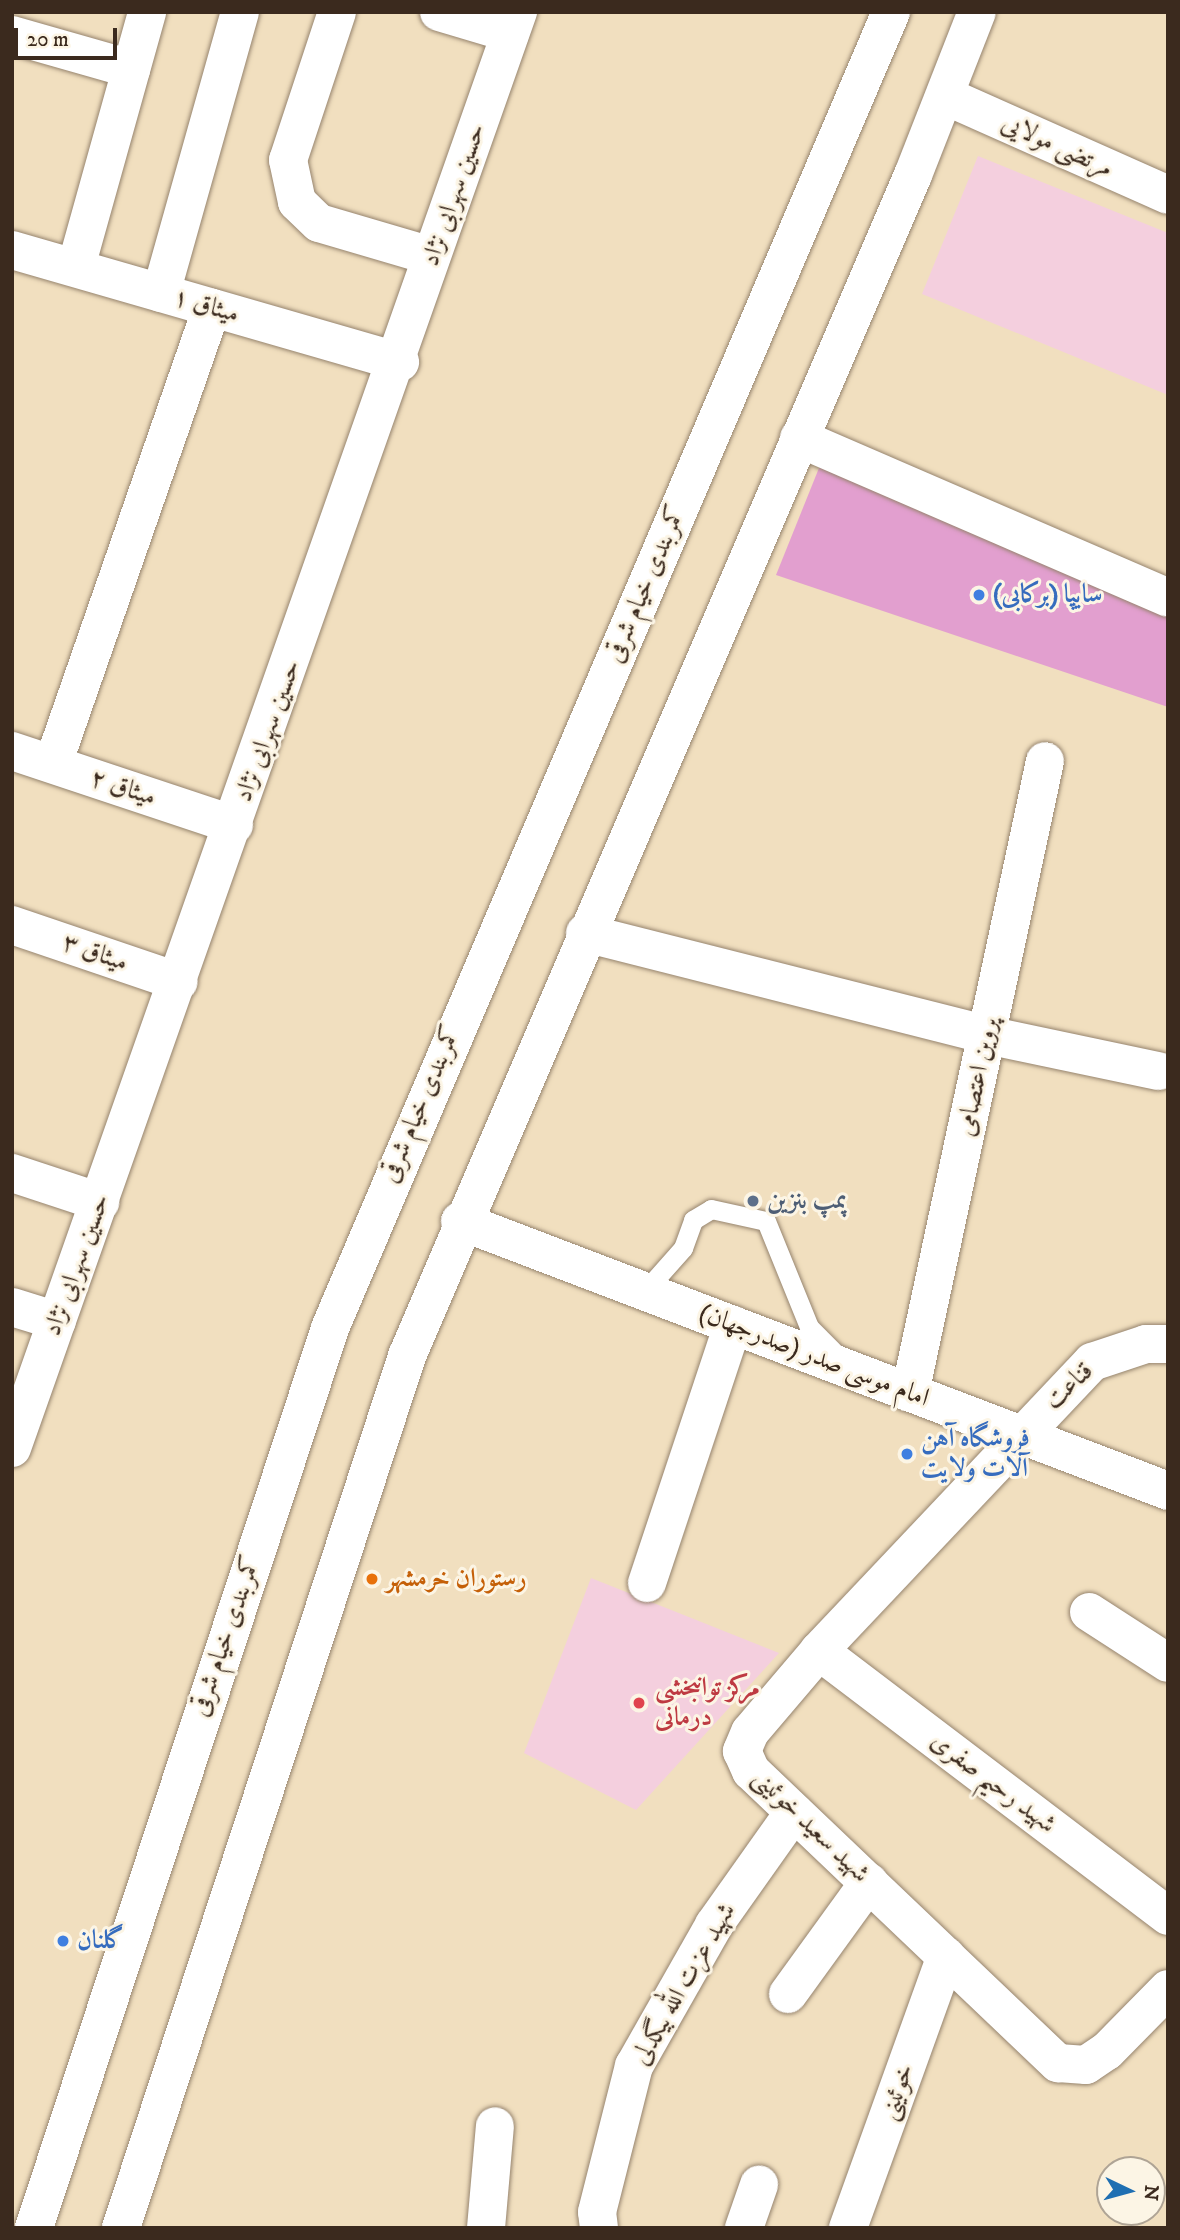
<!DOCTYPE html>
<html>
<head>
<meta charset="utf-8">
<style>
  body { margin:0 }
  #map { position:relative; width:1180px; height:2240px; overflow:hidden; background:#f1dfbf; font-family:"IM FELL DW Pica",Amiri,serif }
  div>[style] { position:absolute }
  .built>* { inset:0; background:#f4cfde }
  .building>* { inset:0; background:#e29fcf }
  .roads { filter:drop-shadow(0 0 2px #96846e) drop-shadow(0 0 2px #96846e) }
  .service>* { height:19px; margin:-9.5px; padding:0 9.5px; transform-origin:9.5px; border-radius:9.5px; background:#fff }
  .minor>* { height:38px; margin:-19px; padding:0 19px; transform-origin:19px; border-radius:19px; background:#fff }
  .secondary>* { height:38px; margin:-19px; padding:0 19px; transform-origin:19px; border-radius:19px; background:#fff }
  .trunk>* { height:38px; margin:-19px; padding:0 19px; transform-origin:19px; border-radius:19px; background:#fff }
  .dots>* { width:19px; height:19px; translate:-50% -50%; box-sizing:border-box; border:4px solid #fcf5e5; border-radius:50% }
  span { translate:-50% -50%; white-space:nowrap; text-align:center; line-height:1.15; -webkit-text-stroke:6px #fcf5e5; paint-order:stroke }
  .street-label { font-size:26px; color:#3b2a1e }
  .shop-label { font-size:26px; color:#366cbe; font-weight:700 }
  .left { translate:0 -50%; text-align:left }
  .service-label { font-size:26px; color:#4e5e75; font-weight:700 }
  .food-label { font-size:26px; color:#c56008; font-weight:700 }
  .health-label { font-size:26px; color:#be3a42; font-weight:700 }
  .frame { position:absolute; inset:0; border:14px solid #3b2a1e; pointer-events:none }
  .north { position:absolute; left:1096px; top:2156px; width:70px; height:70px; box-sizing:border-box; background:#fcf5e5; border:2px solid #afa495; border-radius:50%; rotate:95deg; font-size:19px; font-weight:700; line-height:28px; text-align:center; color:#3b2a1e }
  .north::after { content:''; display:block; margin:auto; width:24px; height:32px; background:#1f6fb2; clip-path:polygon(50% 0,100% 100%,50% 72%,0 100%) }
  .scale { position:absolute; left:14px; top:28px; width:103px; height:32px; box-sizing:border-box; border:4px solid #3b2a1e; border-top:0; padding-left:9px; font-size:21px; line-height:24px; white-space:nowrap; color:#3b2a1e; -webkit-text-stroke:5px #fcf5e5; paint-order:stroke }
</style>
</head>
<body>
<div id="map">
  <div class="built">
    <div style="clip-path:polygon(978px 156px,1168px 233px,1168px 395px,922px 294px)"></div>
    <div style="clip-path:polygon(591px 1578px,779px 1653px,636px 1810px,524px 1753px)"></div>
  </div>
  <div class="building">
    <div style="clip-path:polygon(821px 463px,1168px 615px,1168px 707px,776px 575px)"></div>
  </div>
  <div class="roads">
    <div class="service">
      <div style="left:644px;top:1292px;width:59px;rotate:-48.4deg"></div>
      <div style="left:683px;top:1248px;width:30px;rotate:-70deg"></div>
      <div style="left:693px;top:1220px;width:21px;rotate:-31deg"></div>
      <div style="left:711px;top:1209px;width:56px;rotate:12.3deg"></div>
      <div style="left:766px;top:1221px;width:114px;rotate:67.9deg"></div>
      <div style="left:809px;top:1327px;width:38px;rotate:45deg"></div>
    </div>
    <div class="minor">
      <div style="left:337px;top:12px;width:156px;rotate:108.3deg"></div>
      <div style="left:288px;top:160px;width:43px;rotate:77.9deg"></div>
      <div style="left:297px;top:202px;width:30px;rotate:44deg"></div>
      <div style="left:319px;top:223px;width:117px;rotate:16.4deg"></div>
      <div style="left:439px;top:12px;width:74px;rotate:16.5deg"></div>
      <div style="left:12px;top:35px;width:124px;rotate:15.9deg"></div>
      <div style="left:946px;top:96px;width:243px;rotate:24deg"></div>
      <div style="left:12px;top:250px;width:404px;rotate:16.1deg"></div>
      <div style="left:76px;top:267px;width:265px;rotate:-74.4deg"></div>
      <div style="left:161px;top:293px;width:292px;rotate:-74.3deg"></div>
      <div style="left:799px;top:438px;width:402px;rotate:23.4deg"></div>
      <div style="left:12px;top:751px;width:234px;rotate:18.4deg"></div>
      <div style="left:53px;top:764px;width:483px;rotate:-70.8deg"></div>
      <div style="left:12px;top:925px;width:176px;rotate:18.8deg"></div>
      <div style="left:585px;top:933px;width:415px;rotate:14.2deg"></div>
      <div style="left:987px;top:1035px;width:175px;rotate:11.9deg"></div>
      <div style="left:12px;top:1173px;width:93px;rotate:18.2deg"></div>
      <div style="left:12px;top:1307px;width:47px;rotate:17.3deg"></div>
      <div style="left:1168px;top:1344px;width:22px;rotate:180deg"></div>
      <div style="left:1146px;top:1344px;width:57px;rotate:161.6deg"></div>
      <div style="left:1092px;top:1362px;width:398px;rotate:133.4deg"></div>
      <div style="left:819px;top:1651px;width:106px;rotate:130.4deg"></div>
      <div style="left:750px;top:1732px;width:21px;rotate:113deg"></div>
      <div style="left:742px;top:1751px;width:22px;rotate:66deg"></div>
      <div style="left:751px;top:1771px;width:424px;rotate:43.6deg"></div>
      <div style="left:1058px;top:2063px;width:28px;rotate:4deg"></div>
      <div style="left:1086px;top:2065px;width:25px;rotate:-34deg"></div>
      <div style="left:1107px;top:2051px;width:87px;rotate:-45.5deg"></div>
      <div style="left:910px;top:1393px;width:646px;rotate:-77.94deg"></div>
      <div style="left:12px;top:1448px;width:1523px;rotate:-70.59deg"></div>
      <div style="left:647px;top:1583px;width:272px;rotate:-71.6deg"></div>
      <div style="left:1089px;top:1612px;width:94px;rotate:32.8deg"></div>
      <div style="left:819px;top:1651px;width:438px;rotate:37.2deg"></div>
      <div style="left:788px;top:1994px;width:138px;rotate:-54.1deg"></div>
      <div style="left:486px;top:2228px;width:102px;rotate:-85deg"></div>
      <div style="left:599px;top:2228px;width:16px;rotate:-97deg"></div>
      <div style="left:597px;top:2212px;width:151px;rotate:-75.8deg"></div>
      <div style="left:634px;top:2066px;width:162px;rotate:-60.4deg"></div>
      <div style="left:714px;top:1925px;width:138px;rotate:-54.7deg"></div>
      <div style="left:744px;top:2228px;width:46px;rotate:-70.8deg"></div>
      <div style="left:848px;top:2228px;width:289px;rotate:-70.2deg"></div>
    </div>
    <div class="secondary">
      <div style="left:460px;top:1221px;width:758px;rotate:20.87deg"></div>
    </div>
    <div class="trunk">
      <div style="left:34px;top:2228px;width:947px;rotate:-71.79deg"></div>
      <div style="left:330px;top:1328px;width:1431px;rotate:-66.91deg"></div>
      <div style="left:121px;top:2228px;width:918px;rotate:-71.84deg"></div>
      <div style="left:407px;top:1356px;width:1285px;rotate:-66.81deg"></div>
      <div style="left:913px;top:175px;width:175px;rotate:-68.6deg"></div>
    </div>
  </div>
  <div class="dots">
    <div style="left:979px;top:595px;background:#3f7fe0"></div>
    <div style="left:753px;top:1201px;background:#5c6f8a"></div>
    <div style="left:907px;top:1454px;background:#3f7fe0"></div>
    <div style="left:372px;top:1579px;background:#e8710a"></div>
    <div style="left:639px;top:1703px;background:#e0444e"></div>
    <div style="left:63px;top:1941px;background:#3f7fe0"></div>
  </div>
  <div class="street-label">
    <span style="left:1057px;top:146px;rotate:24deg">مرتضی مولایی</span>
    <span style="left:454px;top:195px;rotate:-71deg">حسین سهرابی نژاد</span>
    <span style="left:206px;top:306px;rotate:16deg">میثاق ۱</span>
    <span style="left:646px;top:584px;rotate:-67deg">کمربندی خیام شرقی</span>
    <span style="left:268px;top:731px;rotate:-70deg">حسین سهرابی نژاد</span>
    <span style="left:123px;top:788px;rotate:18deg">میثاق ۲</span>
    <span style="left:95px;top:953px;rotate:19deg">میثاق ۳</span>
    <span style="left:978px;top:1077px;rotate:-78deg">پروین اعتصامی</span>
    <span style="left:421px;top:1104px;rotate:-67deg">کمربندی خیام شرقی</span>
    <span style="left:77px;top:1265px;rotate:-70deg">حسین سهرابی نژاد</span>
    <span style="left:814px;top:1356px;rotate:21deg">(صدرجهان) امام موسی صدر</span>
    <span style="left:1069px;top:1386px;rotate:-42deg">قناعت</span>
    <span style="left:226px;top:1636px;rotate:-71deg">کمربندی خیام شرقی</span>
    <span style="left:993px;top:1783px;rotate:37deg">شهید رحیم صفری</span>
    <span style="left:811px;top:1826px;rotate:44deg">شهید سعید خوئینی</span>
    <span style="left:684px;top:1984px;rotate:-60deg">شهید عزت الله بیگدلی</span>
    <span style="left:897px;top:2092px;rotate:-70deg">خوئینی</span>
  </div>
  <div class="shop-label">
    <span class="left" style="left:993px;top:595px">سایپا (برکابی)</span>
    <span class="left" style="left:921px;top:1454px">فروشگاه آهن<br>آلات ولایت</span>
    <span class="left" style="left:77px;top:1941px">گلنان</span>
  </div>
  <div class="service-label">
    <span class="left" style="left:767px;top:1201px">پمپ بنزین</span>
  </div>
  <div class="food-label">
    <span class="left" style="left:386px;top:1579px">رستوران خرمشهر</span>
  </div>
  <div class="health-label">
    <span class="left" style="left:655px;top:1703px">مرکز توانبخشی<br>درمانی</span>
  </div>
  <div class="frame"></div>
  <div class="north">N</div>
  <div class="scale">20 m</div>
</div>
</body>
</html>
